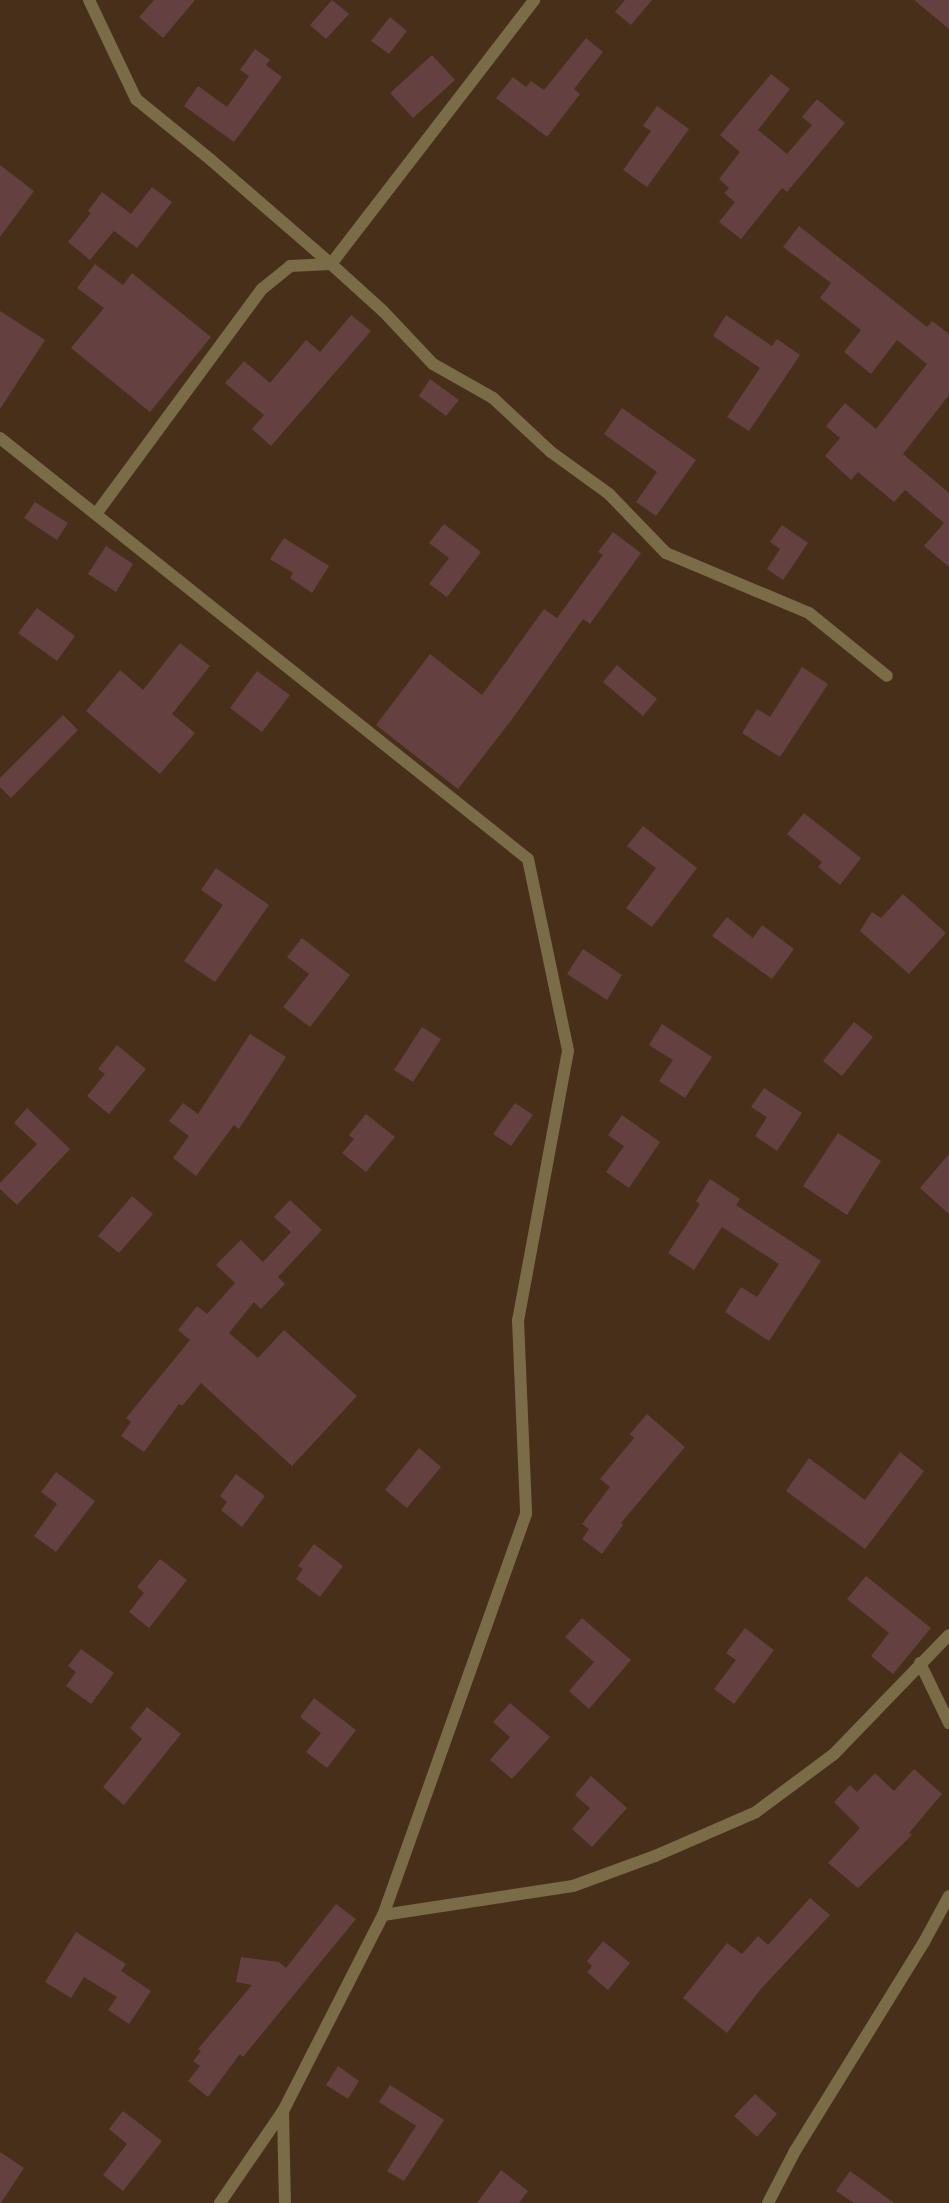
<!DOCTYPE html>
<html>
<head>
<meta charset="utf-8">
<style>
  body { margin:0 }
  #map { position:relative; width:949px; height:2203px; overflow:hidden; background:#472f1a; font-family:Commissioner,sans-serif }
  div>[style] { position:absolute }
  .building>* { inset:0; background:#644140 }
  .street>* { height:12px; margin:-6px; padding:0 6px; transform-origin:6px; border-radius:6px; background:#7a6c47 }
  span { translate:-50% -50%; white-space:nowrap; text-align:center; line-height:1.15; -webkit-text-stroke:4px #3d2510; paint-order:stroke }
</style>
</head>
<body>
<div id="map">
  <div class="building">
    <div style="clip-path:polygon(154px 0,195px 0,163px 38px,139px 17px)"></div>
    <div style="clip-path:polygon(332px 0,349px 14px,326px 39px,310px 25px)"></div>
    <div style="clip-path:polygon(625px 0,652px 0,631px 25px,615px 12px)"></div>
    <div style="clip-path:polygon(914px 0,949px 0,949px 29px)"></div>
    <div style="clip-path:polygon(390px 17px,407px 31px,389px 54px,371px 41px)"></div>
    <div style="clip-path:polygon(586px 38px,603px 52px,574px 89px,580px 94px,547px 137px,496px 98px,513px 77px,526px 87px,531px 81px,544px 90px)"></div>
    <div style="clip-path:polygon(255px 49px,270px 60px,266px 65px,282px 77px,234px 142px,184px 106px,198px 86px,227px 107px,249px 76px,240px 70px)"></div>
    <div style="clip-path:polygon(432px 55px,455px 80px,413px 118px,390px 93px)"></div>
    <div style="clip-path:polygon(771px 74px,790px 89px,758px 130px,787px 154px,812px 125px,802px 117px,817px 99px,845px 123px,787px 192px,782px 188px,741px 239px,719px 222px,735px 202px,724px 193px,729px 188px,719px 179px,740px 152px,720px 135px)"></div>
    <div style="clip-path:polygon(657px 106px,689px 129px,647px 187px,623px 170px,651px 131px,643px 126px)"></div>
    <div style="clip-path:polygon(0 165px,34px 191px,0 237px)"></div>
    <div style="clip-path:polygon(152px 187px,172px 202px,137px 248px,114px 231px,90px 260px,68px 242px,91px 213px,88px 211px,102px 192px,131px 214px)"></div>
    <div style="clip-path:polygon(799px 226px,927px 327px,932px 321px,949px 334px,949px 395px,903px 454px,949px 493px,949px 567px,924px 546px,944px 523px,905px 490px,894px 502px,858px 472px,851px 480px,825px 456px,840px 438px,826px 426px,845px 403px,876px 429px,927px 364px,897px 340px,871px 374px,844px 352px,861px 330px,820px 298px,831px 283px,783px 247px)"></div>
    <div style="clip-path:polygon(95px 264px,123px 285px,132px 273px,211px 337px,150px 412px,71px 348px,104px 308px,77px 288px)"></div>
    <div style="clip-path:polygon(0 311px,45px 340px,0 409px)"></div>
    <div style="clip-path:polygon(351px 315px,371px 331px,271px 446px,252px 429px,264px 415px,225px 383px,244px 361px,270px 383px,306px 340px,320px 352px)"></div>
    <div style="clip-path:polygon(726px 315px,772px 346px,777px 339px,800px 355px,749px 431px,727px 417px,760px 368px,713px 336px)"></div>
    <div style="clip-path:polygon(430px 379px,459px 400px,446px 416px,419px 396px)"></div>
    <div style="clip-path:polygon(622px 408px,696px 460px,656px 516px,636px 502px,657px 472px,604px 434px)"></div>
    <div style="clip-path:polygon(35px 502px,68px 523px,57px 540px,24px 518px)"></div>
    <div style="clip-path:polygon(444px 524px,481px 552px,447px 597px,429px 584px,449px 558px,429px 543px)"></div>
    <div style="clip-path:polygon(782px 525px,808px 543px,783px 580px,767px 569px,780px 549px,770px 542px)"></div>
    <div style="clip-path:polygon(613px 532px,641px 553px,590px 624px,583px 619px,513px 718px,458px 789px,376px 725px,430px 654px,482px 695px,544px 609px,557px 618px,603px 555px,598px 552px)"></div>
    <div style="clip-path:polygon(284px 538px,329px 566px,312px 593px,290px 578px,293px 573px,270px 559px)"></div>
    <div style="clip-path:polygon(106px 546px,133px 564px,116px 592px,88px 574px)"></div>
    <div style="clip-path:polygon(37px 608px,75px 636px,57px 661px,18px 633px)"></div>
    <div style="clip-path:polygon(180px 643px,210px 666px,172px 714px,195px 733px,160px 774px,86px 711px,120px 670px,143px 690px)"></div>
    <div style="clip-path:polygon(617px 665px,657px 699px,643px 716px,603px 682px)"></div>
    <div style="clip-path:polygon(802px 667px,828px 684px,780px 757px,742px 733px,757px 709px,770px 717px)"></div>
    <div style="clip-path:polygon(257px 671px,290px 695px,262px 732px,230px 708px)"></div>
    <div style="clip-path:polygon(63px 715px,78px 730px,11px 798px,0 787px,0 778px)"></div>
    <div style="clip-path:polygon(804px 813px,861px 858px,840px 885px,818px 867px,822px 862px,787px 834px)"></div>
    <div style="clip-path:polygon(643px 826px,697px 868px,652px 927px,626px 908px,656px 868px,627px 846px)"></div>
    <div style="clip-path:polygon(216px 868px,269px 905px,215px 982px,184px 961px,223px 905px,201px 890px)"></div>
    <div style="clip-path:polygon(903px 894px,946px 933px,909px 974px,860px 931px,872px 912px,881px 918px)"></div>
    <div style="clip-path:polygon(727px 917px,753px 938px,762px 925px,794px 949px,772px 979px,712px 936px)"></div>
    <div style="clip-path:polygon(302px 938px,350px 975px,310px 1027px,283px 1007px,309px 974px,287px 957px)"></div>
    <div style="clip-path:polygon(583px 949px,622px 975px,607px 1000px,567px 974px)"></div>
    <div style="clip-path:polygon(854px 1022px,873px 1037px,842px 1076px,823px 1061px)"></div>
    <div style="clip-path:polygon(662px 1024px,712px 1057px,685px 1098px,659px 1081px,673px 1060px,649px 1045px)"></div>
    <div style="clip-path:polygon(422px 1027px,441px 1039px,413px 1082px,394px 1070px)"></div>
    <div style="clip-path:polygon(250px 1034px,286px 1057px,239px 1129px,234px 1125px,196px 1176px,173px 1158px,189px 1136px,169px 1121px,183px 1103px,198px 1114px)"></div>
    <div style="clip-path:polygon(117px 1045px,146px 1069px,109px 1114px,87px 1096px,105px 1074px,98px 1069px)"></div>
    <div style="clip-path:polygon(764px 1088px,802px 1113px,777px 1151px,755px 1136px,767px 1117px,751px 1107px)"></div>
    <div style="clip-path:polygon(515px 1103px,533px 1115px,511px 1146px,493px 1134px)"></div>
    <div style="clip-path:polygon(27px 1108px,70px 1149px,17px 1205px,0 1189px,0 1183px,37px 1144px,14px 1123px)"></div>
    <div style="clip-path:polygon(366px 1114px,395px 1137px,366px 1172px,342px 1153px,354px 1139px,349px 1135px)"></div>
    <div style="clip-path:polygon(622px 1115px,660px 1142px,629px 1188px,606px 1172px,624px 1146px,608px 1135px)"></div>
    <div style="clip-path:polygon(838px 1133px,881px 1161px,847px 1215px,803px 1186px)"></div>
    <div style="clip-path:polygon(949px 1154px,949px 1214px,920px 1188px)"></div>
    <div style="clip-path:polygon(710px 1179px,740px 1199px,736px 1205px,821px 1261px,769px 1341px,725px 1312px,741px 1287px,757px 1297px,779px 1264px,722px 1227px,694px 1270px,668px 1253px,700px 1204px,696px 1201px)"></div>
    <div style="clip-path:polygon(132px 1196px,153px 1214px,119px 1253px,98px 1236px)"></div>
    <div style="clip-path:polygon(290px 1200px,322px 1230px,278px 1277px,285px 1284px,261px 1309px,254px 1302px,229px 1333px,258px 1358px,284px 1330px,357px 1396px,292px 1466px,201px 1383px,182px 1406px,179px 1404px,144px 1452px,121px 1436px,131px 1422px,126px 1418px,190px 1340px,178px 1330px,197px 1306px,207px 1314px,235px 1283px,216px 1265px,241px 1240px,263px 1262px,291px 1232px,274px 1217px)"></div>
    <div style="clip-path:polygon(647px 1414px,685px 1447px,621px 1523px,623px 1525px,602px 1554px,582px 1539px,589px 1529px,582px 1524px,610px 1487px,600px 1479px,634px 1438px,630px 1434px)"></div>
    <div style="clip-path:polygon(419px 1448px,441px 1467px,407px 1508px,385px 1490px)"></div>
    <div style="clip-path:polygon(900px 1452px,924px 1471px,865px 1549px,786px 1491px,809px 1458px,865px 1500px)"></div>
    <div style="clip-path:polygon(56px 1472px,95px 1501px,56px 1552px,34px 1536px,57px 1504px,41px 1492px)"></div>
    <div style="clip-path:polygon(236px 1474px,265px 1496px,242px 1527px,221px 1510px,227px 1502px,220px 1496px)"></div>
    <div style="clip-path:polygon(314px 1544px,343px 1566px,320px 1597px,296px 1579px,303px 1569px,298px 1566px)"></div>
    <div style="clip-path:polygon(160px 1559px,187px 1580px,149px 1628px,129px 1612px,144px 1593px,137px 1587px)"></div>
    <div style="clip-path:polygon(866px 1576px,931px 1628px,893px 1674px,871px 1656px,889px 1633px,847px 1599px)"></div>
    <div style="clip-path:polygon(582px 1618px,631px 1660px,589px 1709px,569px 1691px,594px 1662px,565px 1637px)"></div>
    <div style="clip-path:polygon(745px 1628px,774px 1650px,734px 1704px,714px 1689px,736px 1660px,726px 1653px)"></div>
    <div style="clip-path:polygon(81px 1649px,114px 1673px,91px 1704px,66px 1686px,76px 1672px,68px 1666px)"></div>
    <div style="clip-path:polygon(314px 1698px,356px 1730px,327px 1768px,306px 1752px,321px 1733px,300px 1717px)"></div>
    <div style="clip-path:polygon(510px 1703px,550px 1737px,512px 1779px,490px 1760px,510px 1737px,493px 1722px)"></div>
    <div style="clip-path:polygon(147px 1707px,181px 1734px,124px 1805px,103px 1787px,142px 1739px,130px 1728px)"></div>
    <div style="clip-path:polygon(914px 1769px,942px 1794px,909px 1833px,912px 1835px,858px 1888px,828px 1863px,860px 1828px,834px 1802px,850px 1785px,857px 1792px,875px 1773px,894px 1791px)"></div>
    <div style="clip-path:polygon(591px 1776px,627px 1808px,592px 1847px,572px 1829px,590px 1808px,575px 1795px)"></div>
    <div style="clip-path:polygon(810px 1898px,830px 1915px,760px 1990px,727px 2033px,683px 1998px,727px 1943px,742px 1954px,758px 1936px,768px 1945px)"></div>
    <div style="clip-path:polygon(336px 1904px,356px 1919px,243px 2057px,240px 2054px,208px 2097px,188px 2081px,200px 2066px,193px 2061px,201px 2051px,198px 2049px,252px 1985px,236px 1982px,241px 1957px,279px 1962px,286px 1968px)"></div>
    <div style="clip-path:polygon(76px 1932px,126px 1964px,121px 1971px,151px 1991px,129px 2024px,108px 2010px,117px 1997px,84px 1977px,71px 1998px,45px 1982px)"></div>
    <div style="clip-path:polygon(603px 1941px,630px 1963px,608px 1990px,587px 1972px,592px 1966px,587px 1961px)"></div>
    <div style="clip-path:polygon(338px 2066px,359px 2081px,348px 2099px,326px 2085px)"></div>
    <div style="clip-path:polygon(390px 2085px,444px 2120px,404px 2181px,387px 2171px,416px 2126px,379px 2102px)"></div>
    <div style="clip-path:polygon(755px 2094px,777px 2114px,757px 2137px,734px 2116px)"></div>
    <div style="clip-path:polygon(123px 2111px,162px 2141px,123px 2191px,103px 2175px,127px 2144px,109px 2129px)"></div>
    <div style="clip-path:polygon(0 2152px,24px 2168px,1px 2203px,0 2203px)"></div>
    <div style="clip-path:polygon(501px 2170px,528px 2191px,519px 2203px,477px 2203px)"></div>
    <div style="clip-path:polygon(850px 2171px,894px 2203px,854px 2203px,836px 2191px)"></div>
  </div>
  <div class="street">
    <div style="left:89px;top:0;width:110px;rotate:64.6deg"></div>
    <div style="left:136px;top:99px;width:97px;rotate:39.1deg"></div>
    <div style="left:211px;top:160px;width:159px;rotate:40.9deg"></div>
    <div style="left:331px;top:264px;width:70px;rotate:42.1deg"></div>
    <div style="left:383px;top:311px;width:73px;rotate:46.7deg"></div>
    <div style="left:433px;top:364px;width:69px;rotate:29.5deg"></div>
    <div style="left:493px;top:398px;width:79px;rotate:43deg"></div>
    <div style="left:551px;top:452px;width:72px;rotate:35.9deg"></div>
    <div style="left:609px;top:494px;width:82px;rotate:46deg"></div>
    <div style="left:666px;top:553px;width:155px;rotate:22.8deg"></div>
    <div style="left:809px;top:613px;width:100px;rotate:38.9deg"></div>
    <div style="left:0;top:438px;width:675px;rotate:38.57deg"></div>
    <div style="left:528px;top:859px;width:196px;rotate:78.2deg"></div>
    <div style="left:568px;top:1051px;width:274px;rotate:100.5deg"></div>
    <div style="left:518px;top:1320px;width:194px;rotate:87.6deg"></div>
    <div style="left:526px;top:1514px;width:426px;rotate:109.6deg"></div>
    <div style="left:383px;top:1915px;width:220px;rotate:117deg"></div>
    <div style="left:283px;top:2111px;width:112px;rotate:124.4deg"></div>
    <div style="left:96px;top:514px;width:280px;rotate:-53.6deg"></div>
    <div style="left:262px;top:289px;width:36px;rotate:-39deg"></div>
    <div style="left:290px;top:266px;width:41px;rotate:-2.8deg"></div>
    <div style="left:331px;top:264px;width:333px;rotate:-52.4deg"></div>
    <div style="left:920px;top:1663px;width:67px;rotate:64.2deg"></div>
    <div style="left:383px;top:1915px;width:192px;rotate:-8.7deg"></div>
    <div style="left:573px;top:1886px;width:87px;rotate:-20.1deg"></div>
    <div style="left:655px;top:1856px;width:110px;rotate:-23.5deg"></div>
    <div style="left:756px;top:1812px;width:97px;rotate:-36.6deg"></div>
    <div style="left:834px;top:1754px;width:165px;rotate:-46deg"></div>
    <div style="left:283px;top:2111px;width:92px;rotate:88.8deg"></div>
    <div style="left:768px;top:2203px;width:59px;rotate:-62.6deg"></div>
    <div style="left:795px;top:2151px;width:246px;rotate:-58.3deg"></div>
    <div style="left:924px;top:1942px;width:52px;rotate:-61.5deg"></div>
  </div>
</div>
</body>
</html>
